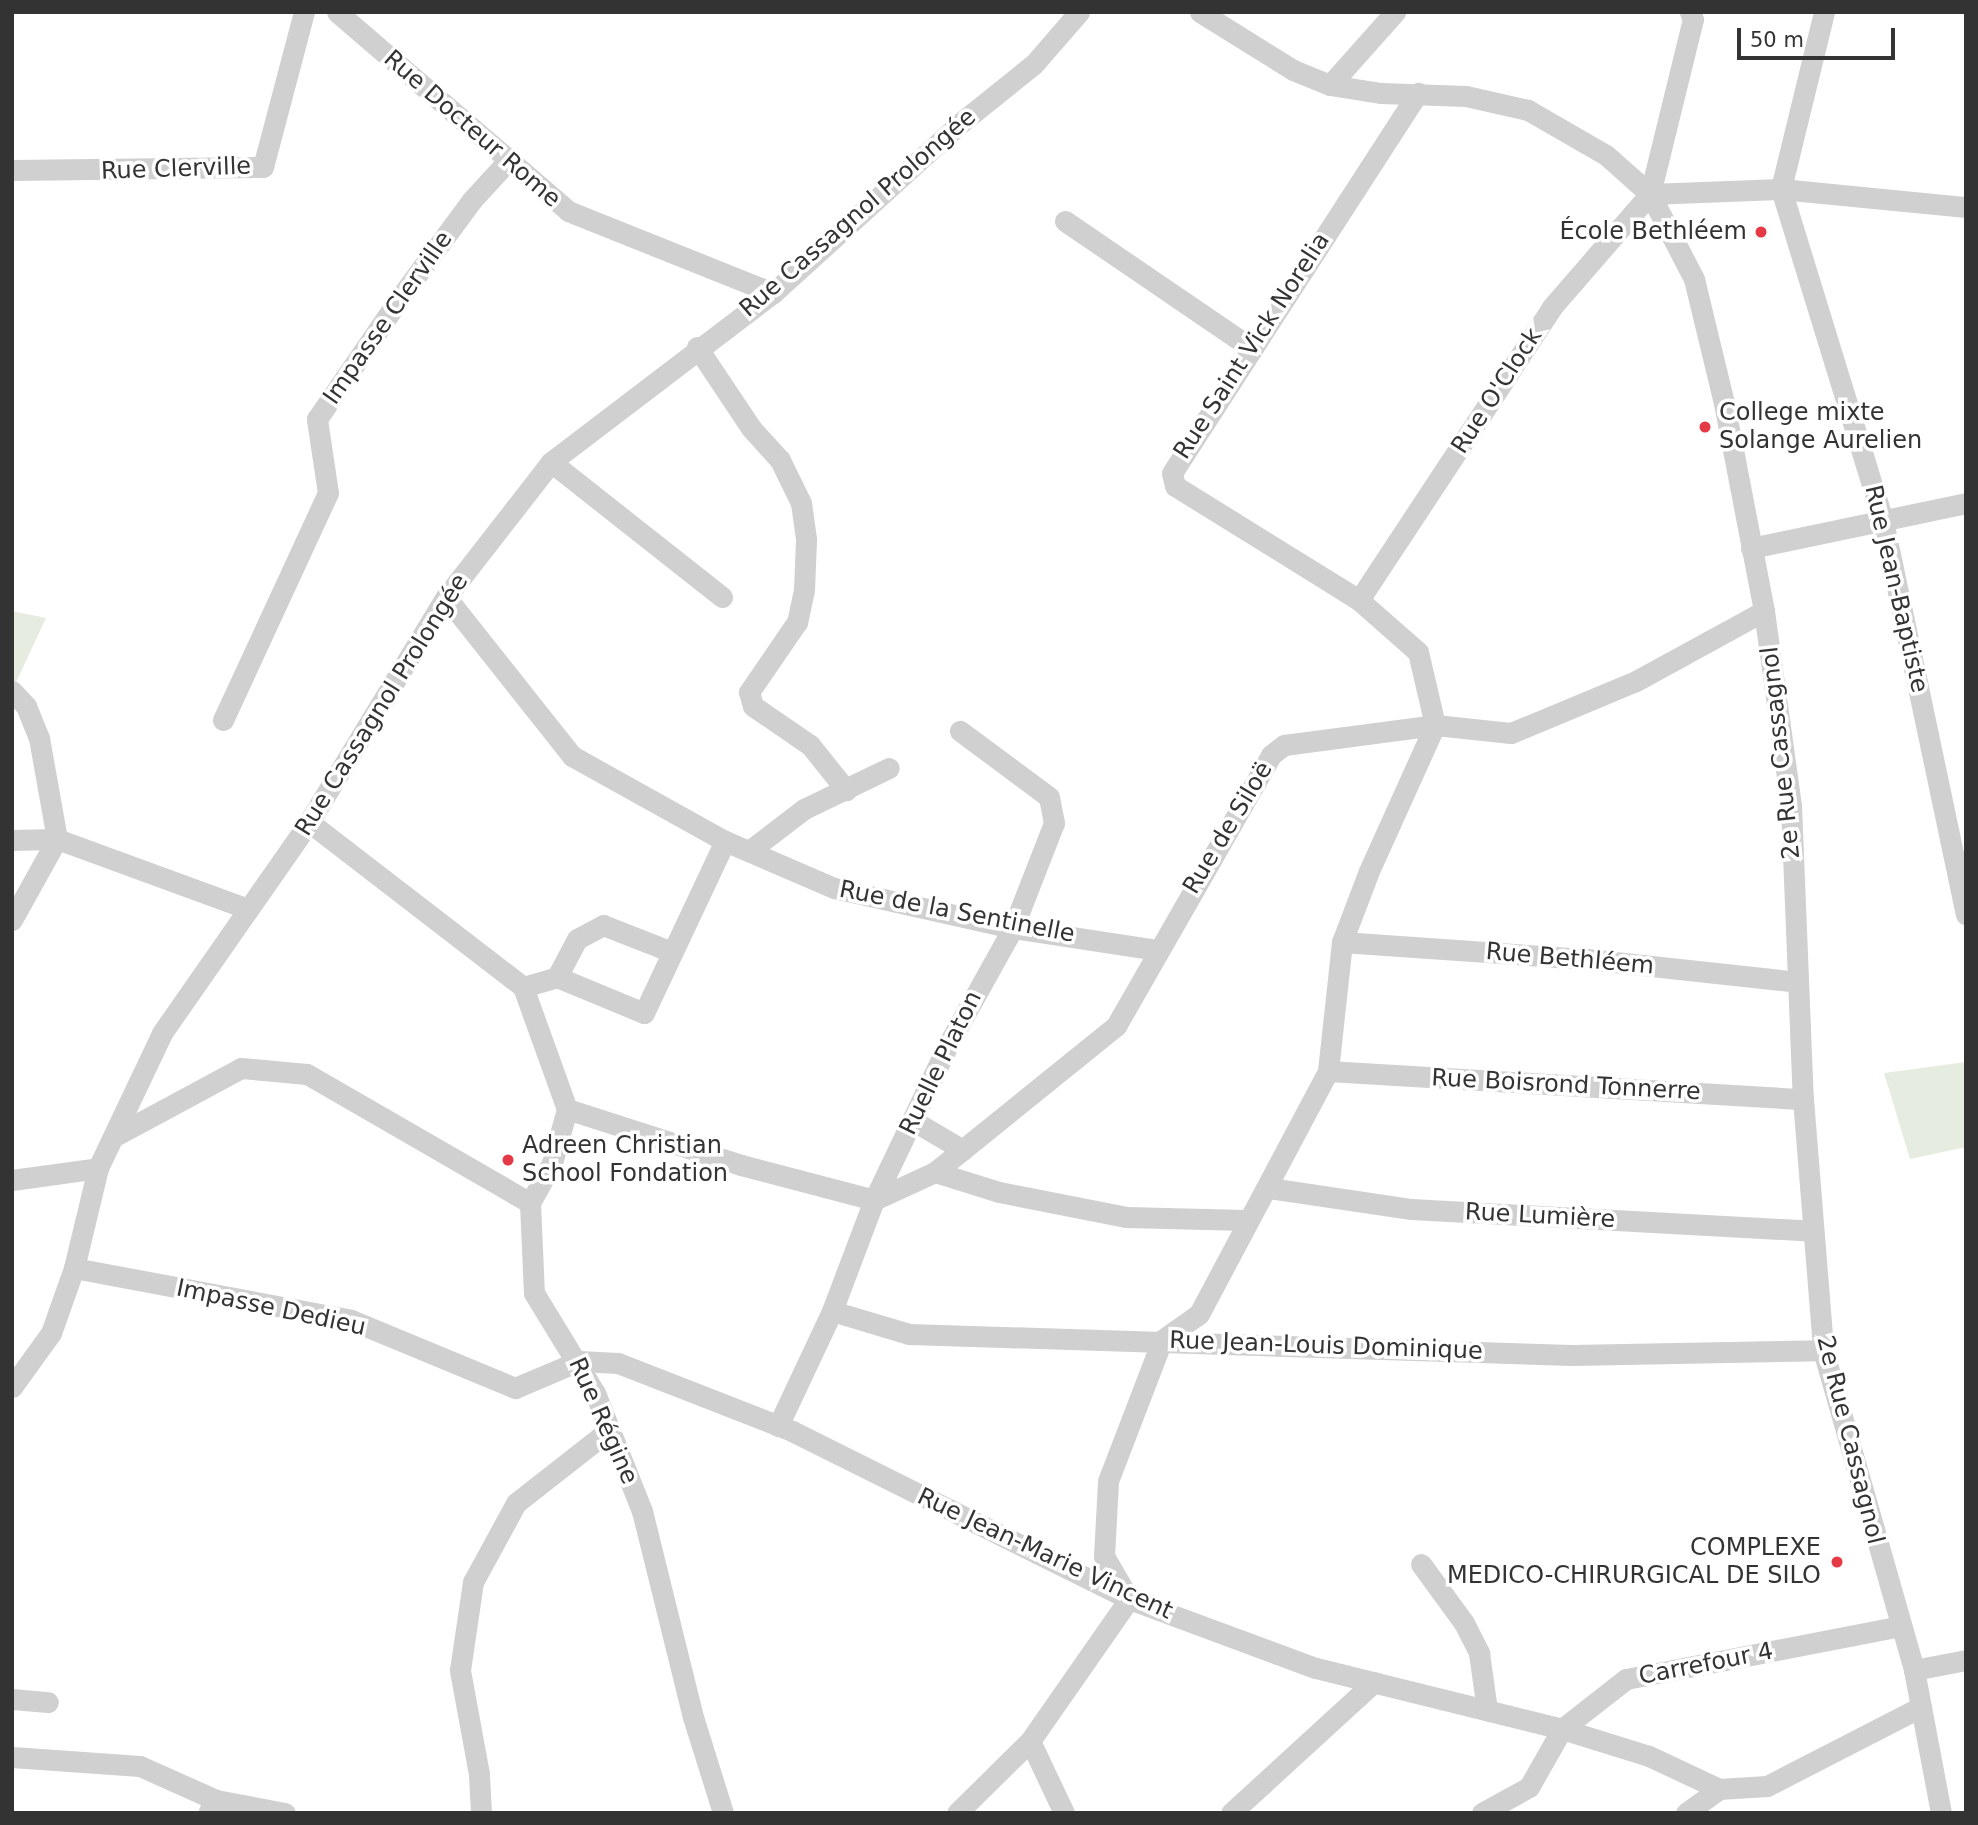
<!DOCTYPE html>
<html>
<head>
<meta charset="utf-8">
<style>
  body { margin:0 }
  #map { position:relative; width:1978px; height:1825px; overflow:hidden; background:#fff; font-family:"DejaVu Sans",sans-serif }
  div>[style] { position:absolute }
  .green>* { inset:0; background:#e6ecdf }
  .minor>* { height:21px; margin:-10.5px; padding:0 10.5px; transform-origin:10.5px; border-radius:10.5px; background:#d0d0d0 }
  .dots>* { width:19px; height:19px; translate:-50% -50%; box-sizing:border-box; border:4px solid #fff; border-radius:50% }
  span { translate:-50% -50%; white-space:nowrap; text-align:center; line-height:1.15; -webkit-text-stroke:7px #fff; paint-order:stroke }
  .street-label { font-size:24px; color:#333 }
  .poi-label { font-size:24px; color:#333 }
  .right { translate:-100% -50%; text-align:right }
  .left { translate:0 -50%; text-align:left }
  .frame { position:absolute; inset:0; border:14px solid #333; pointer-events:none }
  .scale { position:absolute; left:1737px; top:28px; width:158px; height:32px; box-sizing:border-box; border:4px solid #333; border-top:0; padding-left:9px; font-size:21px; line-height:24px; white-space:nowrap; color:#333; -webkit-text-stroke:5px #fff; paint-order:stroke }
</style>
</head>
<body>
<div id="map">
  <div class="green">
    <div style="clip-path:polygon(12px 611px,46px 618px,12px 691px)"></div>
    <div style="clip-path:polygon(1966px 1062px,1966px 1147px,1910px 1159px,1884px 1073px)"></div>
  </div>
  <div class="minor">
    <div style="left:337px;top:12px;width:305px;rotate:40.7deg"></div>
    <div style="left:568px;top:211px;width:221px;rotate:21.8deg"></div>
    <div style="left:1200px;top:12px;width:110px;rotate:31.9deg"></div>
    <div style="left:1293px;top:70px;width:40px;rotate:22deg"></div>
    <div style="left:1330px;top:85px;width:52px;rotate:8.9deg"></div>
    <div style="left:1381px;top:93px;width:85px;rotate:2deg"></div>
    <div style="left:1466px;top:96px;width:64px;rotate:12.7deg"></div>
    <div style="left:1528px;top:110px;width:90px;rotate:30deg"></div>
    <div style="left:1606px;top:155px;width:59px;rotate:41.6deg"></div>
    <div style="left:1650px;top:194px;width:96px;rotate:62.6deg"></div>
    <div style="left:1694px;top:279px;width:128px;rotate:76.4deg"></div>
    <div style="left:1724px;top:403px;width:212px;rotate:79.1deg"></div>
    <div style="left:1764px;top:611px;width:196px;rotate:82.1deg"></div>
    <div style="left:1791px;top:805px;width:294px;rotate:87.7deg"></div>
    <div style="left:1803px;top:1099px;width:252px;rotate:85.4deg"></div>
    <div style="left:1823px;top:1350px;width:333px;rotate:74.1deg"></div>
    <div style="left:1914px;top:1670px;width:146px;rotate:79.3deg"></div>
    <div style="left:1824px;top:12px;width:182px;rotate:103.7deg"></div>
    <div style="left:1781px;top:189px;width:347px;rotate:72.9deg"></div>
    <div style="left:1883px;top:521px;width:402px;rotate:78.1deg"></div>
    <div style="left:1330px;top:85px;width:98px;rotate:-48.3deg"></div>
    <div style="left:12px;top:170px;width:251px;rotate:-0.7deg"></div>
    <div style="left:263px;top:167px;width:160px;rotate:-75.2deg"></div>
    <div style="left:1650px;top:194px;width:131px;rotate:-2.2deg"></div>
    <div style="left:1781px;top:189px;width:186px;rotate:5.6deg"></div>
    <div style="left:1065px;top:221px;width:225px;rotate:34.3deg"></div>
    <div style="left:697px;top:347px;width:97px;rotate:56.3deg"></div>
    <div style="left:751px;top:428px;width:43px;rotate:47.8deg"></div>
    <div style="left:780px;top:460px;width:48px;rotate:64deg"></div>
    <div style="left:801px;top:503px;width:37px;rotate:82deg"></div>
    <div style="left:806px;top:540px;width:50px;rotate:92.3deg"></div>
    <div style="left:804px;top:590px;width:33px;rotate:102deg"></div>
    <div style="left:797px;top:622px;width:85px;rotate:124.4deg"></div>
    <div style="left:749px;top:692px;width:15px;rotate:74deg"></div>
    <div style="left:753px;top:706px;width:69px;rotate:34.4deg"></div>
    <div style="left:810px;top:745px;width:58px;rotate:51.3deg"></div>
    <div style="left:551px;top:462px;width:218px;rotate:38.3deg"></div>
    <div style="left:1751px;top:548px;width:220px;rotate:-11.8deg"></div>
    <div style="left:446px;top:597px;width:203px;rotate:51.6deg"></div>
    <div style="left:572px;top:756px;width:175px;rotate:29.1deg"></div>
    <div style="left:725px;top:841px;width:119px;rotate:23.3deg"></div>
    <div style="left:834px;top:888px;width:183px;rotate:12.6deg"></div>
    <div style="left:1013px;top:928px;width:145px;rotate:8.7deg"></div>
    <div style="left:1359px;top:600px;width:351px;rotate:-56.6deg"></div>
    <div style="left:1552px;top:307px;width:150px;rotate:-49.1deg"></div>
    <div style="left:1650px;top:194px;width:180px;rotate:-76.2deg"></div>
    <div style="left:1693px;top:19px;width:8px;rotate:-113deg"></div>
    <div style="left:12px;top:691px;width:21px;rotate:47deg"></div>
    <div style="left:26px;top:706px;width:35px;rotate:68deg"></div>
    <div style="left:39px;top:738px;width:103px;rotate:79.9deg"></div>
    <div style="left:57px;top:839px;width:93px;rotate:119.1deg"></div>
    <div style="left:223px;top:720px;width:250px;rotate:-65.2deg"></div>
    <div style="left:328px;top:493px;width:75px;rotate:-98.5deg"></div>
    <div style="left:317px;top:419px;width:150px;rotate:-55.6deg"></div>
    <div style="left:402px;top:295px;width:118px;rotate:-53.6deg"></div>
    <div style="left:472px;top:200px;width:52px;rotate:-47.4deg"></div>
    <div style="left:309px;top:822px;width:270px;rotate:37.6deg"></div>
    <div style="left:523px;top:987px;width:130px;rotate:70.2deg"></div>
    <div style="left:567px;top:1109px;width:56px;rotate:105.5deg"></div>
    <div style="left:552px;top:1163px;width:46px;rotate:118.8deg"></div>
    <div style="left:12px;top:840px;width:45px;rotate:-1.3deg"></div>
    <div style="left:57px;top:839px;width:203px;rotate:20.1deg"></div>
    <div style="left:749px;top:851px;width:69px;rotate:-37.4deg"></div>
    <div style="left:804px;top:809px;width:94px;rotate:-25.8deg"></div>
    <div style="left:1342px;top:942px;width:246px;rotate:4deg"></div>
    <div style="left:1587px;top:959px;width:212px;rotate:6.2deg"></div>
    <div style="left:557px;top:977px;width:43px;rotate:-62.2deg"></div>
    <div style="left:577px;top:939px;width:30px;rotate:-28deg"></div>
    <div style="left:603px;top:925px;width:74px;rotate:21.4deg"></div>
    <div style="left:523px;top:987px;width:35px;rotate:-16deg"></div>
    <div style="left:557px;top:977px;width:94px;rotate:22.5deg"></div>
    <div style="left:644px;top:1013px;width:190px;rotate:-64.8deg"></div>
    <div style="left:1328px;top:1071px;width:476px;rotate:3.4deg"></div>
    <div style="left:567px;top:1109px;width:183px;rotate:17.8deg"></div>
    <div style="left:741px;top:1165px;width:138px;rotate:14.7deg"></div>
    <div style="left:912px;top:1120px;width:59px;rotate:30.5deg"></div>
    <div style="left:113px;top:1137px;width:145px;rotate:-28.3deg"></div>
    <div style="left:241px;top:1068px;width:66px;rotate:5.2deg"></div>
    <div style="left:307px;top:1074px;width:258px;rotate:30deg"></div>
    <div style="left:530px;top:1203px;width:90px;rotate:87.5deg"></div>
    <div style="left:534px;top:1293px;width:117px;rotate:58.6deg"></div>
    <div style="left:595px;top:1393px;width:127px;rotate:68.3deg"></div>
    <div style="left:642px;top:1511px;width:212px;rotate:76.1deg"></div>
    <div style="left:693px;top:1717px;width:101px;rotate:72.6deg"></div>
    <div style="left:935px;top:1172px;width:67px;rotate:17.4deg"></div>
    <div style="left:999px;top:1192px;width:129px;rotate:11.1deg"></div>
    <div style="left:1126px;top:1217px;width:120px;rotate:1.4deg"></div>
    <div style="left:12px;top:1180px;width:87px;rotate:-7.9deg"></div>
    <div style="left:1269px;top:1188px;width:144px;rotate:8.4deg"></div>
    <div style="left:1411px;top:1209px;width:402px;rotate:3.1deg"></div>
    <div style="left:874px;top:1200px;width:67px;rotate:-24.7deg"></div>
    <div style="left:935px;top:1172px;width:233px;rotate:-38.9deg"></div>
    <div style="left:1116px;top:1026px;width:312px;rotate:-60.2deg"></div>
    <div style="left:1271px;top:755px;width:16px;rotate:-38deg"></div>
    <div style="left:1284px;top:745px;width:152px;rotate:-7.5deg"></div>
    <div style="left:1435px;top:725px;width:76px;rotate:6deg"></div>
    <div style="left:1511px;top:733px;width:135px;rotate:-22.6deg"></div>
    <div style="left:1636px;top:681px;width:146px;rotate:-28.7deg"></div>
    <div style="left:74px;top:1268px;width:282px;rotate:10.6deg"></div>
    <div style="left:351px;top:1320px;width:178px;rotate:22.5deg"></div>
    <div style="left:515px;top:1388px;width:69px;rotate:-22.9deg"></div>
    <div style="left:579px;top:1361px;width:39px;rotate:3deg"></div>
    <div style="left:618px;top:1363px;width:187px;rotate:21.3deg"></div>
    <div style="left:792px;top:1431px;width:377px;rotate:26.5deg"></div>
    <div style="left:1129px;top:1599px;width:199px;rotate:20.3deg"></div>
    <div style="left:1316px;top:1668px;width:253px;rotate:13.9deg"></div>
    <div style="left:1562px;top:1729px;width:91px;rotate:17.2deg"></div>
    <div style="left:1649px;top:1756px;width:77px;rotate:25.2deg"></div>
    <div style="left:832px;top:1311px;width:80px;rotate:16.6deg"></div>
    <div style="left:909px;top:1334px;width:663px;rotate:1.81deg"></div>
    <div style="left:1572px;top:1355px;width:251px;rotate:-1.1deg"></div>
    <div style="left:12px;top:1387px;width:67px;rotate:-54.2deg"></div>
    <div style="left:51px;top:1333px;width:69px;rotate:-70.5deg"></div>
    <div style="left:74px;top:1268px;width:103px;rotate:-76.5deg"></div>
    <div style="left:98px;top:1168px;width:149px;rotate:-64.6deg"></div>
    <div style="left:162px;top:1033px;width:257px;rotate:-55.1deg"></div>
    <div style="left:309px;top:822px;width:263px;rotate:-58.7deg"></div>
    <div style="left:446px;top:597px;width:171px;rotate:-52.1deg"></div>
    <div style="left:551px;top:462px;width:279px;rotate:-37.3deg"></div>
    <div style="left:773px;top:293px;width:250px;rotate:-42.2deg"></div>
    <div style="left:958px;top:125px;width:97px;rotate:-38.8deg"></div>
    <div style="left:1034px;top:64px;width:69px;rotate:-49.1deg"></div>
    <div style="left:778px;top:1426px;width:127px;rotate:-64.8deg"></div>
    <div style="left:832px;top:1311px;width:119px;rotate:-69.3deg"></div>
    <div style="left:874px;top:1200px;width:176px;rotate:-64.5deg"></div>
    <div style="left:950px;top:1041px;width:129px;rotate:-60.9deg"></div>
    <div style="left:1013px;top:928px;width:113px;rotate:-68.7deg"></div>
    <div style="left:1054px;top:823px;width:26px;rotate:-101deg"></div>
    <div style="left:1049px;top:797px;width:111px;rotate:-143.4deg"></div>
    <div style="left:1421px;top:1564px;width:73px;rotate:53.9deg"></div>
    <div style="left:1464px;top:1623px;width:34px;rotate:63deg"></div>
    <div style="left:1479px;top:1653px;width:58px;rotate:82deg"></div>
    <div style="left:1914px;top:1670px;width:53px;rotate:-10.9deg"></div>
    <div style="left:12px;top:1699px;width:36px;rotate:5deg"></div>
    <div style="left:1030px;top:1741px;width:80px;rotate:64.7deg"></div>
    <div style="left:12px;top:1757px;width:128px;rotate:4deg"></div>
    <div style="left:140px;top:1766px;width:83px;rotate:24.1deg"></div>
    <div style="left:209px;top:1811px;width:13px;rotate:-58deg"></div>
    <div style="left:216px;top:1800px;width:70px;rotate:10.7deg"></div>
    <div style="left:481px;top:1813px;width:39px;rotate:-93deg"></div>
    <div style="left:479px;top:1774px;width:106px;rotate:-100.4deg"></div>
    <div style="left:460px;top:1670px;width:89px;rotate:-81.6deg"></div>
    <div style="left:473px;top:1582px;width:90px;rotate:-61.4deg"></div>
    <div style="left:516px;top:1503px;width:118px;rotate:-38.1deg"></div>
    <div style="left:957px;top:1813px;width:103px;rotate:-44.6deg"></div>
    <div style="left:1030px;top:1741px;width:173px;rotate:-55.1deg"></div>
    <div style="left:1129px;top:1599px;width:50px;rotate:-120.2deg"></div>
    <div style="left:1104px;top:1556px;width:75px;rotate:-86.9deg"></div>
    <div style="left:1108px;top:1481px;width:151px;rotate:-69deg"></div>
    <div style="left:1162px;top:1340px;width:45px;rotate:-35.1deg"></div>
    <div style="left:1199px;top:1314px;width:275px;rotate:-62deg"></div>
    <div style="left:1328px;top:1071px;width:130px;rotate:-83.8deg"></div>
    <div style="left:1342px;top:942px;width:76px;rotate:-69.2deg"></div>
    <div style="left:1369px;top:871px;width:160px;rotate:-65.7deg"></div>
    <div style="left:1435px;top:725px;width:75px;rotate:-103.1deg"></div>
    <div style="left:1418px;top:652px;width:79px;rotate:-138.6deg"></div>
    <div style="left:1359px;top:600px;width:216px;rotate:-148.2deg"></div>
    <div style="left:1175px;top:486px;width:13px;rotate:-103deg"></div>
    <div style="left:1172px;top:473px;width:453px;rotate:-57.1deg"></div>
    <div style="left:1231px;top:1813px;width:194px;rotate:-42.5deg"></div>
    <div style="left:1482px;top:1813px;width:54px;rotate:-29deg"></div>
    <div style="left:1529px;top:1787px;width:67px;rotate:-60.4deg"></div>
    <div style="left:1562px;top:1729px;width:81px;rotate:-38deg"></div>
    <div style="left:1626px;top:1679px;width:280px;rotate:-10.9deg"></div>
    <div style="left:1686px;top:1813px;width:41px;rotate:-36deg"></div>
    <div style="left:1719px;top:1789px;width:48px;rotate:-3.6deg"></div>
    <div style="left:1767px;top:1786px;width:173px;rotate:-27.2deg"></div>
  </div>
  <div class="dots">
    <div style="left:1761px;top:232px;background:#e63946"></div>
    <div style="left:1705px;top:427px;background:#e63946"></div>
    <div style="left:508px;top:1160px;background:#e63946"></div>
    <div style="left:1837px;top:1562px;background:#e63946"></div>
  </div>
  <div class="street-label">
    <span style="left:472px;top:129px;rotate:41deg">Rue Docteur Rome</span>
    <span style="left:176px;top:169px;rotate:-2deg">Rue Clerville</span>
    <span style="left:858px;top:213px;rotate:-41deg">Rue Cassagnol Prolongée</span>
    <span style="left:388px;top:318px;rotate:-55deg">Impasse Clerville</span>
    <span style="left:1252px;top:346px;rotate:-57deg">Rue Saint Vick Norelia</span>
    <span style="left:1497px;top:391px;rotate:-57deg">Rue O'Clock</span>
    <span style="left:1896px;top:589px;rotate:77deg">Rue Jean-Baptiste</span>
    <span style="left:382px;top:705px;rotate:-58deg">Rue Cassagnol Prolongée</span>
    <span style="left:1781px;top:753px;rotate:-96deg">2e Rue Cassagnol</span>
    <span style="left:1228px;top:828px;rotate:-59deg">Rue de Siloë</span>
    <span style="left:957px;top:912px;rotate:11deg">Rue de la Sentinelle</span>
    <span style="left:1570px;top:959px;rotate:5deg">Rue Bethléem</span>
    <span style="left:941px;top:1063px;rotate:-64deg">Ruelle Platon</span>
    <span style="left:1566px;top:1085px;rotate:3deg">Rue Boisrond Tonnerre</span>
    <span style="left:1540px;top:1216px;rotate:3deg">Rue Lumière</span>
    <span style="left:271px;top:1308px;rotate:12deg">Impasse Dedieu</span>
    <span style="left:1326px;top:1346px;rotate:2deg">Rue Jean-Louis Dominique</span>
    <span style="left:603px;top:1421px;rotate:66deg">Rue Régine</span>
    <span style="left:1850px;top:1440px;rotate:76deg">2e Rue Cassagnol</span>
    <span style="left:1045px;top:1554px;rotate:25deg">Rue Jean-Marie Vincent</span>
    <span style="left:1706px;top:1664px;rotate:-11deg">Carrefour 4</span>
  </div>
  <div class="poi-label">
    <span class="right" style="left:1747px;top:232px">École Bethléem</span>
    <span class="left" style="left:1719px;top:427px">College mixte<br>Solange Aurelien</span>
    <span class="left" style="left:522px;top:1160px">Adreen Christian<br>School Fondation</span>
    <span class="right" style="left:1821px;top:1562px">COMPLEXE<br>MEDICO-CHIRURGICAL DE SILO</span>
  </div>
  <div class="frame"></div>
  <div class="scale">50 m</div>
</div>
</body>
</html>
